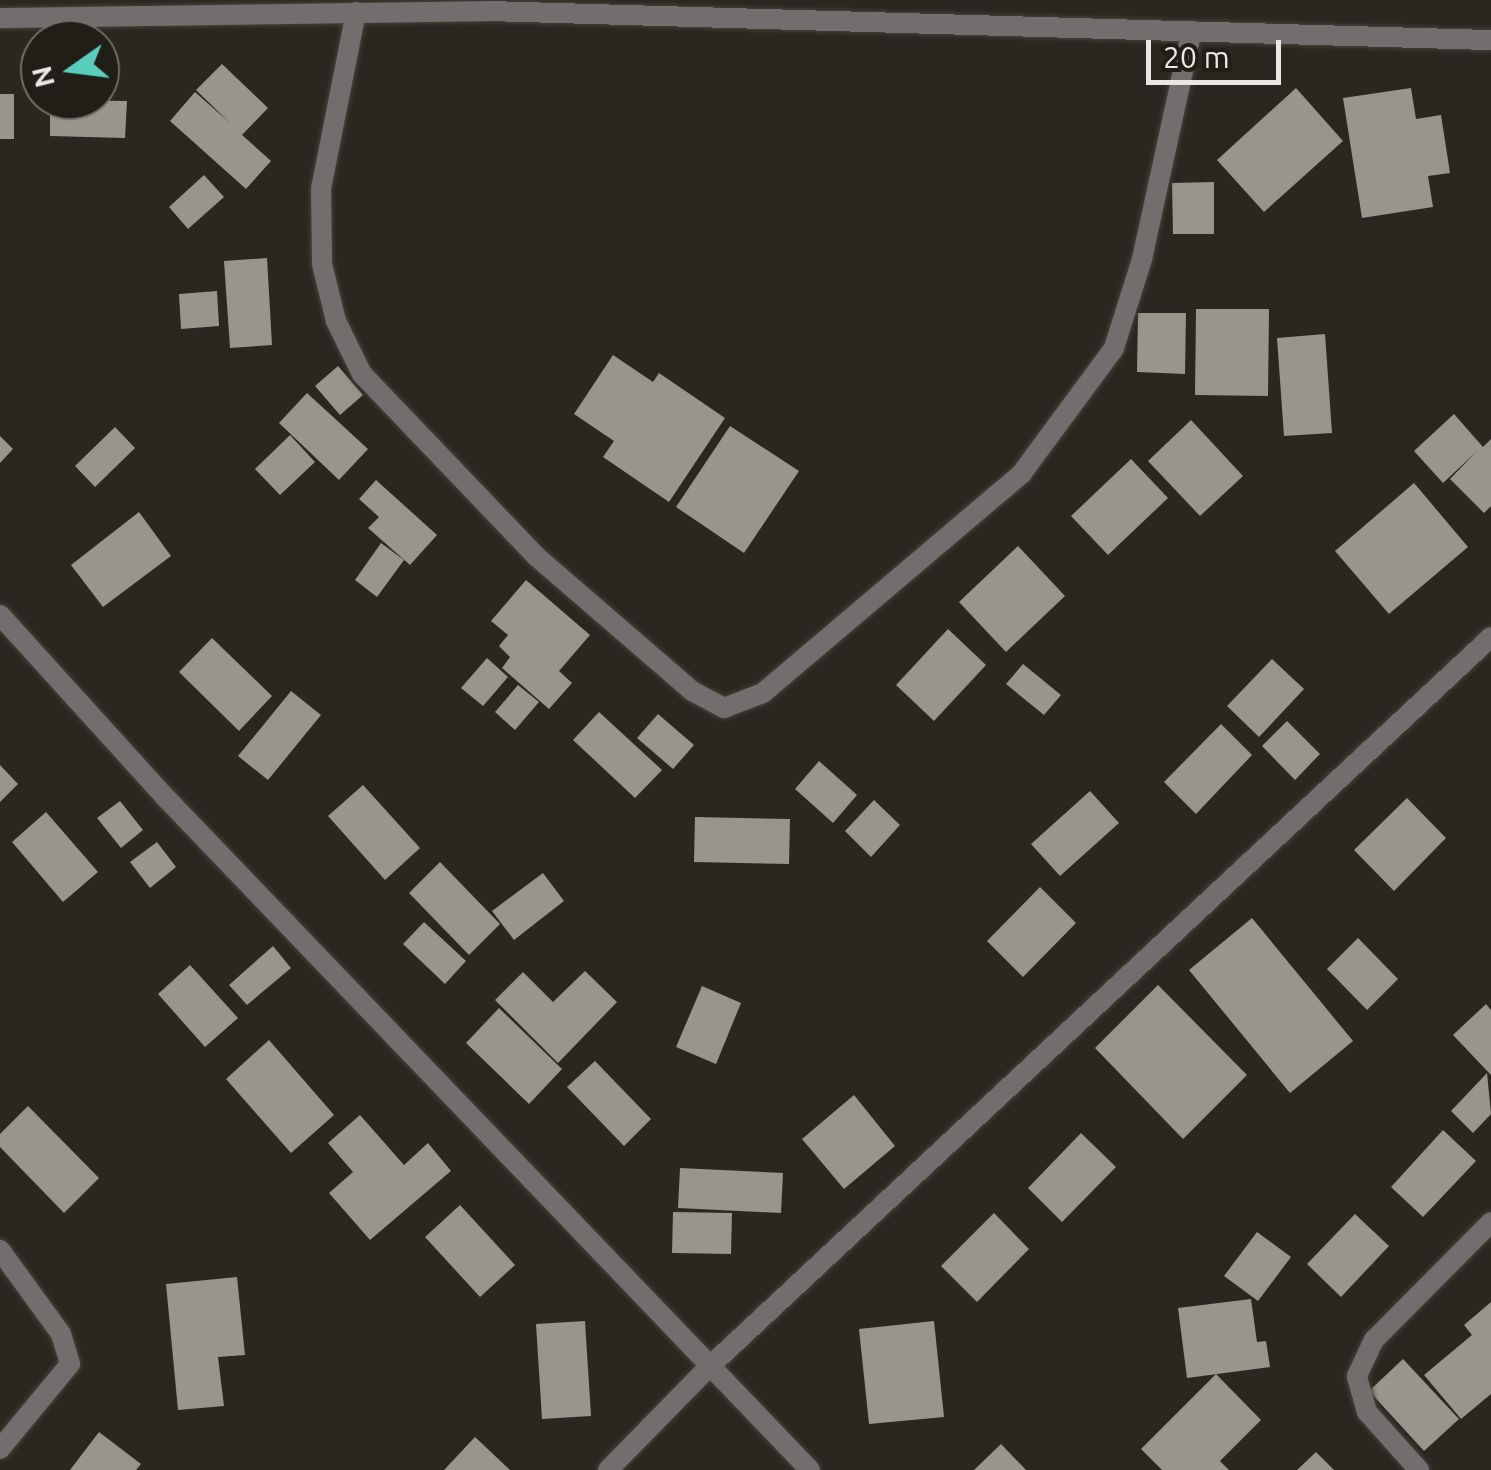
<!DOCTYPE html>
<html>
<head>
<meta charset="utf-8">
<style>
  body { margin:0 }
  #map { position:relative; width:1491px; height:1470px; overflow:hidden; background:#2b2720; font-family:Ubuntu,sans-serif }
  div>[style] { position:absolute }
  .building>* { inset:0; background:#99948c }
  .roads { filter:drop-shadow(0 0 2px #46423b) drop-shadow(0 0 2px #46423b) }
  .minor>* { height:20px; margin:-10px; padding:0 10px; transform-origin:10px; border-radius:10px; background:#736e6d }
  span { translate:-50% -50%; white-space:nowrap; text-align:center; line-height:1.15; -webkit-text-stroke:10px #211d17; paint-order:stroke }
  .north { position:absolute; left:20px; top:20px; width:100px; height:100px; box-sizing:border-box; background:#211d17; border:2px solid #716e68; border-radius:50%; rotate:256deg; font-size:28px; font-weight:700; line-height:40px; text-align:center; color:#e9e7e2 }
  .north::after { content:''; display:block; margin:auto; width:35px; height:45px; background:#5acebd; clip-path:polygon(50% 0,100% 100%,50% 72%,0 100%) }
  .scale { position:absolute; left:1146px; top:40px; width:135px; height:45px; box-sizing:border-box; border:5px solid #e9e7e2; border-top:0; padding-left:12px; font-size:30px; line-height:35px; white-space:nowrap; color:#e9e7e2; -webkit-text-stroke:8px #211d17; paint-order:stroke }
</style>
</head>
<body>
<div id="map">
  <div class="building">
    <div style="clip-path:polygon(222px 64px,268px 108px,242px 135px,271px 161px,246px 189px,170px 121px,195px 92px,230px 123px,196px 90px)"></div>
    <div style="clip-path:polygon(1296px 88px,1343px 141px,1264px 212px,1217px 160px)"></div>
    <div style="clip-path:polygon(1411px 88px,1416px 119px,1441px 115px,1450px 173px,1428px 176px,1433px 207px,1362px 218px,1343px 98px)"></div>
    <div style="clip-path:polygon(0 94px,14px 94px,14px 139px,0 139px)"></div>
    <div style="clip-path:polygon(50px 100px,127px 101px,125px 138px,50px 136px)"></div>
    <div style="clip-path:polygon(204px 175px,224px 197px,188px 229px,169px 207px)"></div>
    <div style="clip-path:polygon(1214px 182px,1214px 234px,1173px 234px,1172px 183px)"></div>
    <div style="clip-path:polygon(267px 258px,272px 345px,230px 348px,224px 261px)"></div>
    <div style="clip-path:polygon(217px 291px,219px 326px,181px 329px,179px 294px)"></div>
    <div style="clip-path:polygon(1196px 309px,1269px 309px,1268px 396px,1195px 395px)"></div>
    <div style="clip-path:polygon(1138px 313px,1186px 313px,1185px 374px,1137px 372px)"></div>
    <div style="clip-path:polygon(1325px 334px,1332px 433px,1284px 436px,1277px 338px)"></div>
    <div style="clip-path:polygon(613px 355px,653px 382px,659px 373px,725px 418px,669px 502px,603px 457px,614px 441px,574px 414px)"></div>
    <div style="clip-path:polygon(338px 366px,363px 395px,340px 415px,315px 386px)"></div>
    <div style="clip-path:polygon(307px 393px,368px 449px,339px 480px,279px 423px)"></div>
    <div style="clip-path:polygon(1454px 414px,1483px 447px,1491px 439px,1491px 506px,1484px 513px,1450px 479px,1476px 452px,1443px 483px,1414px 451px)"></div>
    <div style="clip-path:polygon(1191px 420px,1243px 476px,1200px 516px,1148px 461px)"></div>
    <div style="clip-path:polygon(730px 426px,799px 471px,744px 553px,676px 507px)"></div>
    <div style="clip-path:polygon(115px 427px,135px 448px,95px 487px,75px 466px)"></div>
    <div style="clip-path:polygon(290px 435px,315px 462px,280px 495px,255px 469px)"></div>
    <div style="clip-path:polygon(0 436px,13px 449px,0 463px)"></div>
    <div style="clip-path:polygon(1131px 459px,1168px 498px,1108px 555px,1071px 516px)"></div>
    <div style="clip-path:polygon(376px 480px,437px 535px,410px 565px,368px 528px,379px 517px,359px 499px)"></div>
    <div style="clip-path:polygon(1414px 483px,1468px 547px,1389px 614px,1335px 551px)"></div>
    <div style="clip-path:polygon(139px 512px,171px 556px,103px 607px,71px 565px)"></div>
    <div style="clip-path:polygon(381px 543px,404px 560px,377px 597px,355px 580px)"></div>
    <div style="clip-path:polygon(1018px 546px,1065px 596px,1006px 652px,959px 602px)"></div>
    <div style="clip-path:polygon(526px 580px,590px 635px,559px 671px,572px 683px,549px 709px,502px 668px,510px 657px,499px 646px,508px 635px,491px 621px)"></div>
    <div style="clip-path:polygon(948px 629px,986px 665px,934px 721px,896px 685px)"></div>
    <div style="clip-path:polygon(212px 638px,272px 696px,239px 731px,179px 672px)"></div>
    <div style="clip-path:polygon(487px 658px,508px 677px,483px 706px,461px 688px)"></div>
    <div style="clip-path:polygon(1272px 659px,1304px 689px,1259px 737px,1227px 706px)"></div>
    <div style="clip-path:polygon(1023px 664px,1061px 695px,1044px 715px,1006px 684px)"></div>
    <div style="clip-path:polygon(518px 685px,539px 702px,515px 730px,495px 712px)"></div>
    <div style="clip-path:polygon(291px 691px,321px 715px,268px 780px,238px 756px)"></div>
    <div style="clip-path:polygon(599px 712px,662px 770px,635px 798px,573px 740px)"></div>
    <div style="clip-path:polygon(658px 714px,694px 745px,673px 769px,637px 738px)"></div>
    <div style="clip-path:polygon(1287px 721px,1320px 754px,1295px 780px,1262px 746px)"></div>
    <div style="clip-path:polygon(1221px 724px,1252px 755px,1196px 814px,1164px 782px)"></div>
    <div style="clip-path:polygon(819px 761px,857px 795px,833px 823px,795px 789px)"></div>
    <div style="clip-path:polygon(0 765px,18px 784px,0 802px)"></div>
    <div style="clip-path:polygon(363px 785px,420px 848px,385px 880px,328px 816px)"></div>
    <div style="clip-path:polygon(1090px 791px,1119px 823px,1060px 876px,1031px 844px)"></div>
    <div style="clip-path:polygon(1407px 798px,1446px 838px,1394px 891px,1354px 850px)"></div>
    <div style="clip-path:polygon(874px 800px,900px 825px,871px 857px,845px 831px)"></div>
    <div style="clip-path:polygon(120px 801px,143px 830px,121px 848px,97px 818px)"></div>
    <div style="clip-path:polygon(46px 812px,98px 872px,63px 902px,12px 842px)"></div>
    <div style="clip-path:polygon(695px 817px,790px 819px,789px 864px,694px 862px)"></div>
    <div style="clip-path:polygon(157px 842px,176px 867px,150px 888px,130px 862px)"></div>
    <div style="clip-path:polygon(440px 862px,500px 924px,469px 955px,409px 893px)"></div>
    <div style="clip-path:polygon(543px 873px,564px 901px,514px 940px,492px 911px)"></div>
    <div style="clip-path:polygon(1040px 887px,1076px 923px,1023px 977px,987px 941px)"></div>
    <div style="clip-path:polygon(1252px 918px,1353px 1041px,1290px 1093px,1189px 970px)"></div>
    <div style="clip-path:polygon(424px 922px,466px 961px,445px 984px,403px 944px)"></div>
    <div style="clip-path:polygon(1358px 938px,1398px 979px,1367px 1010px,1327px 969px)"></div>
    <div style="clip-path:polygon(273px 946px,291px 968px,247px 1005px,229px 985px)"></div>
    <div style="clip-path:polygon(190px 965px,238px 1018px,205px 1047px,158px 994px)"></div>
    <div style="clip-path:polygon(585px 971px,617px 1002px,558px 1063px,495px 1000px,523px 972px,553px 1002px)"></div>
    <div style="clip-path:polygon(1158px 985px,1247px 1075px,1183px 1139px,1095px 1048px)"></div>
    <div style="clip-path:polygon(702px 986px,741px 1003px,716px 1064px,676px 1047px)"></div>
    <div style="clip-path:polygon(1486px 1004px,1491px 1010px,1491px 1075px,1453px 1035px)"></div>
    <div style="clip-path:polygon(499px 1008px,562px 1069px,529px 1104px,466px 1043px)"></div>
    <div style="clip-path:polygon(269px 1040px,334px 1115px,291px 1153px,226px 1079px)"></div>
    <div style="clip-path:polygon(595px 1061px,651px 1119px,624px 1146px,567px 1087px)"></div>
    <div style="clip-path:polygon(1487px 1073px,1491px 1114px,1473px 1133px,1451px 1111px)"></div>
    <div style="clip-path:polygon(854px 1095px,895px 1146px,844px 1189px,802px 1139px)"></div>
    <div style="clip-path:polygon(28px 1106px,99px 1178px,64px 1213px,0 1147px,0 1134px)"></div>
    <div style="clip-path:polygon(360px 1115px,404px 1165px,428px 1143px,451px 1171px,370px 1240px,329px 1193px,353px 1172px,328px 1143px)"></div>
    <div style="clip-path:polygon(1443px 1130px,1476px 1161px,1423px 1217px,1391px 1187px)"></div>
    <div style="clip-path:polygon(1081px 1133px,1116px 1167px,1062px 1222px,1028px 1188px)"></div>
    <div style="clip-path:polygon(680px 1168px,783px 1173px,781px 1213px,678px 1208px)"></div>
    <div style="clip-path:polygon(460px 1205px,515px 1265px,480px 1297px,425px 1237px)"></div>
    <div style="clip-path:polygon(673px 1212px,732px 1213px,731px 1254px,672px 1253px)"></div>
    <div style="clip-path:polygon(994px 1213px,1029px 1249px,977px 1302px,941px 1266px)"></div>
    <div style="clip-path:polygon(1355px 1214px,1389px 1246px,1341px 1297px,1307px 1264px)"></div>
    <div style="clip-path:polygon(1257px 1232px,1291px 1257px,1258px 1301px,1224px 1276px)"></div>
    <div style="clip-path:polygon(237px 1277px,245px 1355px,218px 1357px,224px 1406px,178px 1410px,166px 1284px)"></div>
    <div style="clip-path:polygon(1251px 1299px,1257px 1342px,1266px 1341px,1270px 1367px,1187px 1378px,1178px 1308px)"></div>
    <div style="clip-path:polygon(1491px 1302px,1491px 1394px,1461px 1419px,1424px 1375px,1472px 1335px,1464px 1325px)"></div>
    <div style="clip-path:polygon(585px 1321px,591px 1416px,542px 1419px,536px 1324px)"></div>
    <div style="clip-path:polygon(934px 1321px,944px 1417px,869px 1424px,859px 1329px)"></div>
    <div style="clip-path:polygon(1403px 1359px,1459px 1419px,1424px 1451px,1369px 1391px)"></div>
    <div style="clip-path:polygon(1216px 1374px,1261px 1420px,1220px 1461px,1229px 1470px,1162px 1470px,1141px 1449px)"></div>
    <div style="clip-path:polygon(99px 1432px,141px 1464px,136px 1470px,70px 1470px)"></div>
    <div style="clip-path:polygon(475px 1437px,510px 1470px,444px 1470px)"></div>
    <div style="clip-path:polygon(1001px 1444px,1026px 1470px,974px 1470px)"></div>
    <div style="clip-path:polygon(1316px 1452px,1334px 1470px,1297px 1470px)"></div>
  </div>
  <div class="roads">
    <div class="minor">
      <div style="left:356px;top:12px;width:179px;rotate:101.2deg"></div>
      <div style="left:321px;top:188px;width:76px;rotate:89.2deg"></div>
      <div style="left:322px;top:264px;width:59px;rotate:76.2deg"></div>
      <div style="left:336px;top:321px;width:59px;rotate:63.9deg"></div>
      <div style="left:362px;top:374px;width:253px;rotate:46.3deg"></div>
      <div style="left:537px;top:557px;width:205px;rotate:40.8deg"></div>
      <div style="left:692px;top:691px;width:36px;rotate:28deg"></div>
      <div style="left:724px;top:708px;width:42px;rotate:-21deg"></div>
      <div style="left:763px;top:693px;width:340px;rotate:-40.3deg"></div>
      <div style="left:1022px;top:473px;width:155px;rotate:-53.6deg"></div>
      <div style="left:1114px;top:348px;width:93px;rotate:-72.5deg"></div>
      <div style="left:1142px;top:259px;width:229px;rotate:-77.7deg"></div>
      <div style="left:0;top:18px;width:488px;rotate:-0.8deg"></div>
      <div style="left:488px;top:11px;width:1003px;rotate:1.66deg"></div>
      <div style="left:0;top:615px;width:248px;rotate:47.8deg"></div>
      <div style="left:167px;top:799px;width:929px;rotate:46.22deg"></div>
      <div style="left:0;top:1250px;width:104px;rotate:54deg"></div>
      <div style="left:61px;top:1334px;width:31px;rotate:73deg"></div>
      <div style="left:70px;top:1364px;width:110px;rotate:129.5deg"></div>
      <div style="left:608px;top:1470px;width:143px;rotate:-45.6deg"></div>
      <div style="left:708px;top:1368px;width:1071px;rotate:-43.03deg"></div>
      <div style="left:1419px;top:1470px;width:78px;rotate:-131.9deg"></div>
      <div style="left:1367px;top:1412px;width:37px;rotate:-106deg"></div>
      <div style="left:1357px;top:1376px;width:40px;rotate:-65deg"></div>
      <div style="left:1374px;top:1340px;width:166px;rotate:-45.2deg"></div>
    </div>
  </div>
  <div class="north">N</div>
  <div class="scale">20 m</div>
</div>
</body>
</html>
